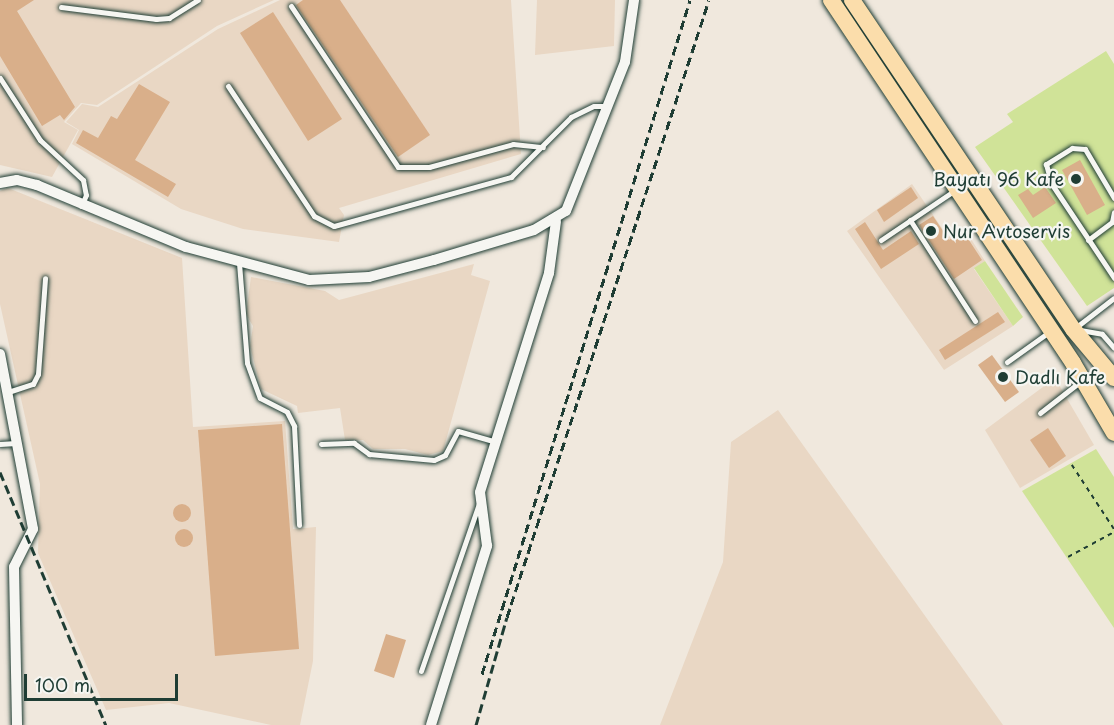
<!DOCTYPE html>
<html>
<head>
<meta charset="utf-8">
<style>
  body { margin:0 }
  #map { position:relative; width:1114px; height:725px; overflow:hidden; background:#f0e8dd; font-family:"Playpen Sans",sans-serif }
  div>[style] { position:absolute }
  .built>* { inset:0; background:#e9d7c4 }
  .green>* { inset:0; background:#d0e398 }
  .building>* { inset:0; background:#d9af8a }
  .round { border-radius:50% }
  .path>* { height:1.5px; margin-top:-0.75px; transform-origin:0; background:repeating-linear-gradient(90deg,#1f3d34 0 4.5px,transparent 0 9px) }
  .roads { filter:drop-shadow(0 0 2px #1f3d34) drop-shadow(0 0 2px #1f3d34) }
  .service>* { height:5px; margin:-2.5px; padding:0 2.5px; transform-origin:2.5px; border-radius:2.5px; background:#f6f6f2 }
  .minor>* { height:10px; margin:-5px; padding:0 5px; transform-origin:5px; border-radius:5px; background:#f6f6f2 }
  .primary>* { height:16px; margin:-8px; padding:0 8px; transform-origin:8px; border-radius:8px; background:#fbddab }
  .rail>* { height:3px; margin-top:-1.5px; transform-origin:0; background:repeating-linear-gradient(90deg,#1f3d34 0 9px,transparent 0 13.5px) }
  .dots>* { width:16px; height:16px; translate:-50% -50%; box-sizing:border-box; border:3px solid #f6f6f2; border-radius:50% }
  span { translate:-50% -50%; white-space:nowrap; text-align:center; line-height:1.15; -webkit-text-stroke:4.5px #f6f6f2; paint-order:stroke }
  .poi-label { font-size:18px; color:#1f3d34 }
  .right { translate:-100% -50%; text-align:right }
  .left { translate:0 -50%; text-align:left }
  .scale { position:absolute; left:24px; top:674px; width:154px; height:27px; box-sizing:border-box; border:3px solid #1f3d34; border-top:0; padding-left:8px; font-size:18px; line-height:21px; white-space:nowrap; color:#1f3d34; -webkit-text-stroke:4px #f6f6f2; paint-order:stroke }
</style>
</head>
<body>
<div id="map">
  <div class="built">
    <div style="clip-path:polygon(0 0,274px 0,217px 26px,97px 105px,81px 103px,64px 122px,78px 130px,52px 177px,0 165px)"></div>
    <div style="clip-path:polygon(280px 0,511px 0,521px 154px,339px 208px,344px 215px,339px 242px,243px 229px,181px 209px,72px 144px,79px 130px,66px 122px,82px 104px,98px 107px,218px 29px)"></div>
    <div style="clip-path:polygon(537px 0,615px 0,614px 46px,535px 55px)"></div>
    <div style="clip-path:polygon(912px 184px,948px 237px,964px 228px,985px 261px,974px 269px,1013px 326px,944px 370px,847px 231px)"></div>
    <div style="clip-path:polygon(8px 188px,182px 258px,193px 427px,285px 421px,293px 529px,316px 527px,313px 661px,300px 725px,271px 725px,169px 703px,106px 710px,38px 553px,40px 484px,0 304px,0 191px)"></div>
    <div style="clip-path:polygon(474px 264px,471px 275px,490px 281px,443px 451px,428px 455px,405px 449px,373px 449px,363px 440px,345px 440px,340px 408px,298px 413px,297px 406px,261px 389px,250px 346px,253px 326px,246px 314px,251px 277px,325px 291px,339px 300px)"></div>
    <div style="clip-path:polygon(1055px 378px,1094px 445px,1020px 488px,985px 430px)"></div>
    <div style="clip-path:polygon(778px 410px,1003px 725px,660px 725px,723px 562px,731px 442px)"></div>
  </div>
  <div class="green">
    <div style="clip-path:polygon(1106px 51px,1114px 64px,1114px 288px,1087px 306px,975px 147px,1013px 122px,1007px 114px)"></div>
    <div style="clip-path:polygon(985px 261px,1023px 317px,1013px 326px,974px 268px)"></div>
    <div style="clip-path:polygon(1096px 449px,1114px 477px,1114px 628px,1022px 491px)"></div>
  </div>
  <div class="building">
    <div style="clip-path:polygon(0 0,34px 0,17px 11px,75px 107px,64px 120px,60px 115px,42px 126px,0 56px)"></div>
    <div style="clip-path:polygon(303px 0,340px 0,430px 135px,398px 157px,296px 5px)"></div>
    <div style="clip-path:polygon(273px 12px,342px 119px,308px 141px,240px 33px)"></div>
    <div style="clip-path:polygon(139px 84px,170px 102px,135px 160px,176px 184px,168px 197px,76px 143px,83px 130px,98px 138px,111px 116px,117px 119px)"></div>
    <div style="clip-path:polygon(1080px 160px,1105px 205px,1087px 215px,1062px 170px)"></div>
    <div style="clip-path:polygon(911px 187px,918px 198px,884px 222px,877px 210px)"></div>
    <div style="clip-path:polygon(1045px 187px,1056px 203px,1033px 218px,1018px 195px,1028px 189px,1033px 195px)"></div>
    <div style="clip-path:polygon(933px 216px,949px 240px,963px 231px,982px 260px,954px 279px,919px 225px)"></div>
    <div style="clip-path:polygon(865px 222px,883px 250px,911px 231px,919px 244px,881px 269px,855px 229px)"></div>
    <div style="clip-path:polygon(998px 312px,1005px 322px,945px 360px,939px 350px)"></div>
    <div style="clip-path:polygon(992px 355px,1019px 392px,1005px 402px,978px 365px)"></div>
    <div style="clip-path:polygon(282px 424px,299px 649px,215px 656px,198px 430px)"></div>
    <div style="clip-path:polygon(1048px 428px,1066px 456px,1049px 468px,1030px 440px)"></div>
    <div class="round" style="left:173px;top:504px;width:18px;height:18px"></div>
    <div class="round" style="left:175px;top:529px;width:18px;height:18px"></div>
    <div style="clip-path:polygon(386px 634px,406px 640px,394px 678px,374px 671px)"></div>
  </div>
  <div class="path">
    <div style="left:1072px;top:465px;width:77px;rotate:56.7deg"></div>
    <div style="left:1068px;top:557px;width:52px;rotate:-28.5deg"></div>
  </div>
  <div class="roads">
    <div class="service">
      <div style="left:291px;top:6px;width:193px;rotate:56.4deg"></div>
      <div style="left:398px;top:167px;width:31px"></div>
      <div style="left:429px;top:167px;width:87px;rotate:-15.3deg"></div>
      <div style="left:513px;top:144px;width:30px;rotate:6deg"></div>
      <div style="left:61px;top:7px;width:96px;rotate:7.2deg"></div>
      <div style="left:156px;top:19px;width:13px;rotate:-4deg"></div>
      <div style="left:169px;top:18px;width:34px;rotate:-32deg"></div>
      <div style="left:0;top:78px;width:74px;rotate:57.2deg"></div>
      <div style="left:40px;top:140px;width:59px;rotate:42.9deg"></div>
      <div style="left:83px;top:180px;width:15px;rotate:79deg"></div>
      <div style="left:86px;top:195px;width:12px;rotate:114deg"></div>
      <div style="left:228px;top:86px;width:156px;rotate:56.5deg"></div>
      <div style="left:314px;top:216px;width:22px;rotate:27deg"></div>
      <div style="left:334px;top:226px;width:184px;rotate:-15.5deg"></div>
      <div style="left:511px;top:177px;width:85px;rotate:-45deg"></div>
      <div style="left:571px;top:117px;width:25px;rotate:-26deg"></div>
      <div style="left:594px;top:106px;width:14px"></div>
      <div style="left:1114px;top:198px;width:57px;rotate:-120.6deg"></div>
      <div style="left:1085px;top:149px;width:13px;rotate:-176deg"></div>
      <div style="left:1072px;top:148px;width:31px;rotate:148deg"></div>
      <div style="left:1046px;top:164px;width:20px;rotate:75deg"></div>
      <div style="left:1051px;top:183px;width:114px;rotate:56.4deg"></div>
      <div style="left:910px;top:220px;width:120px;rotate:57.2deg"></div>
      <div style="left:881px;top:240px;width:89px;rotate:-34deg"></div>
      <div style="left:1088px;top:240px;width:30px;rotate:-37deg"></div>
      <div style="left:1112px;top:222px;width:10px;rotate:-79deg"></div>
      <div style="left:239px;top:263px;width:100px;rotate:85.4deg"></div>
      <div style="left:247px;top:363px;width:37px;rotate:70deg"></div>
      <div style="left:260px;top:398px;width:30px;rotate:27deg"></div>
      <div style="left:287px;top:412px;width:16px;rotate:63deg"></div>
      <div style="left:294px;top:426px;width:99px;rotate:87.1deg"></div>
      <div style="left:1075px;top:328px;width:49px;rotate:-37.6deg"></div>
      <div style="left:1080px;top:330px;width:22px;rotate:10deg"></div>
      <div style="left:1102px;top:334px;width:18px;rotate:49deg"></div>
      <div style="left:1007px;top:362px;width:52px;rotate:-35.5deg"></div>
      <div style="left:8px;top:392px;width:26px;rotate:-18deg"></div>
      <div style="left:33px;top:384px;width:11px;rotate:-63deg"></div>
      <div style="left:38px;top:374px;width:96px;rotate:-85.8deg"></div>
      <div style="left:1040px;top:413px;width:52px;rotate:-38deg"></div>
      <div style="left:0;top:444px;width:16px;rotate:-4deg"></div>
      <div style="left:321px;top:444px;width:33px;rotate:-2deg"></div>
      <div style="left:354px;top:443px;width:19px;rotate:36deg"></div>
      <div style="left:369px;top:454px;width:65px;rotate:5.3deg"></div>
      <div style="left:434px;top:460px;width:12px;rotate:-24deg"></div>
      <div style="left:445px;top:455px;width:27px;rotate:-62deg"></div>
      <div style="left:458px;top:431px;width:40px;rotate:16deg"></div>
      <div style="left:421px;top:671px;width:180px;rotate:-70.9deg"></div>
    </div>
    <div class="minor">
      <div style="left:0;top:183px;width:17px;rotate:-10deg"></div>
      <div style="left:17px;top:180px;width:21px;rotate:14deg"></div>
      <div style="left:37px;top:185px;width:161px;rotate:22.6deg"></div>
      <div style="left:186px;top:247px;width:127px;rotate:15deg"></div>
      <div style="left:309px;top:280px;width:60px;rotate:-2.9deg"></div>
      <div style="left:369px;top:277px;width:67px;rotate:-14.7deg"></div>
      <div style="left:434px;top:260px;width:104px;rotate:-16.7deg"></div>
      <div style="left:534px;top:230px;width:37px;rotate:-31deg"></div>
      <div style="left:566px;top:211px;width:160px;rotate:-68.4deg"></div>
      <div style="left:625px;top:62px;width:63px;rotate:-81.7deg"></div>
      <div style="left:0;top:354px;width:178px;rotate:79.3deg"></div>
      <div style="left:33px;top:529px;width:42px;rotate:116.6deg"></div>
      <div style="left:14px;top:567px;width:158px;rotate:88.9deg"></div>
      <div style="left:431px;top:725px;width:188px;rotate:-72.6deg"></div>
      <div style="left:487px;top:546px;width:54px;rotate:-97.4deg"></div>
      <div style="left:480px;top:492px;width:230px;rotate:-72.5deg"></div>
      <div style="left:549px;top:273px;width:52px;rotate:-82.3deg"></div>
    </div>
    <div class="primary">
      <div style="left:831px;top:0;width:436px;rotate:56.3deg"></div>
      <div style="left:1073px;top:363px;width:81px;rotate:59.6deg"></div>
      <div style="left:852px;top:0;width:396px;rotate:56.1deg"></div>
      <div style="left:1073px;top:329px;width:64px;rotate:50.1deg"></div>
    </div>
  </div>
  <div class="rail">
    <div style="left:0;top:472px;width:274px;rotate:67.3deg"></div>
    <div style="left:482px;top:674px;width:705px;rotate:-72.85deg"></div>
    <div style="left:476px;top:725px;width:112px;rotate:-74deg"></div>
    <div style="left:507px;top:617px;width:649px;rotate:-71.87deg"></div>
  </div>
  <div class="dots">
    <div style="left:1076px;top:179px;background:#1f3d34"></div>
    <div style="left:931px;top:231px;background:#1f3d34"></div>
    <div style="left:1003px;top:377px;background:#1f3d34"></div>
  </div>
  <div class="poi-label">
    <span class="right" style="left:1064px;top:179px">Bayatı 96 Kafe</span>
    <span class="left" style="left:943px;top:231px">Nur Avtoservis</span>
    <span class="left" style="left:1015px;top:377px">Dadlı Kafe</span>
  </div>
  <div class="scale">100 m</div>
</div>
</body>
</html>
